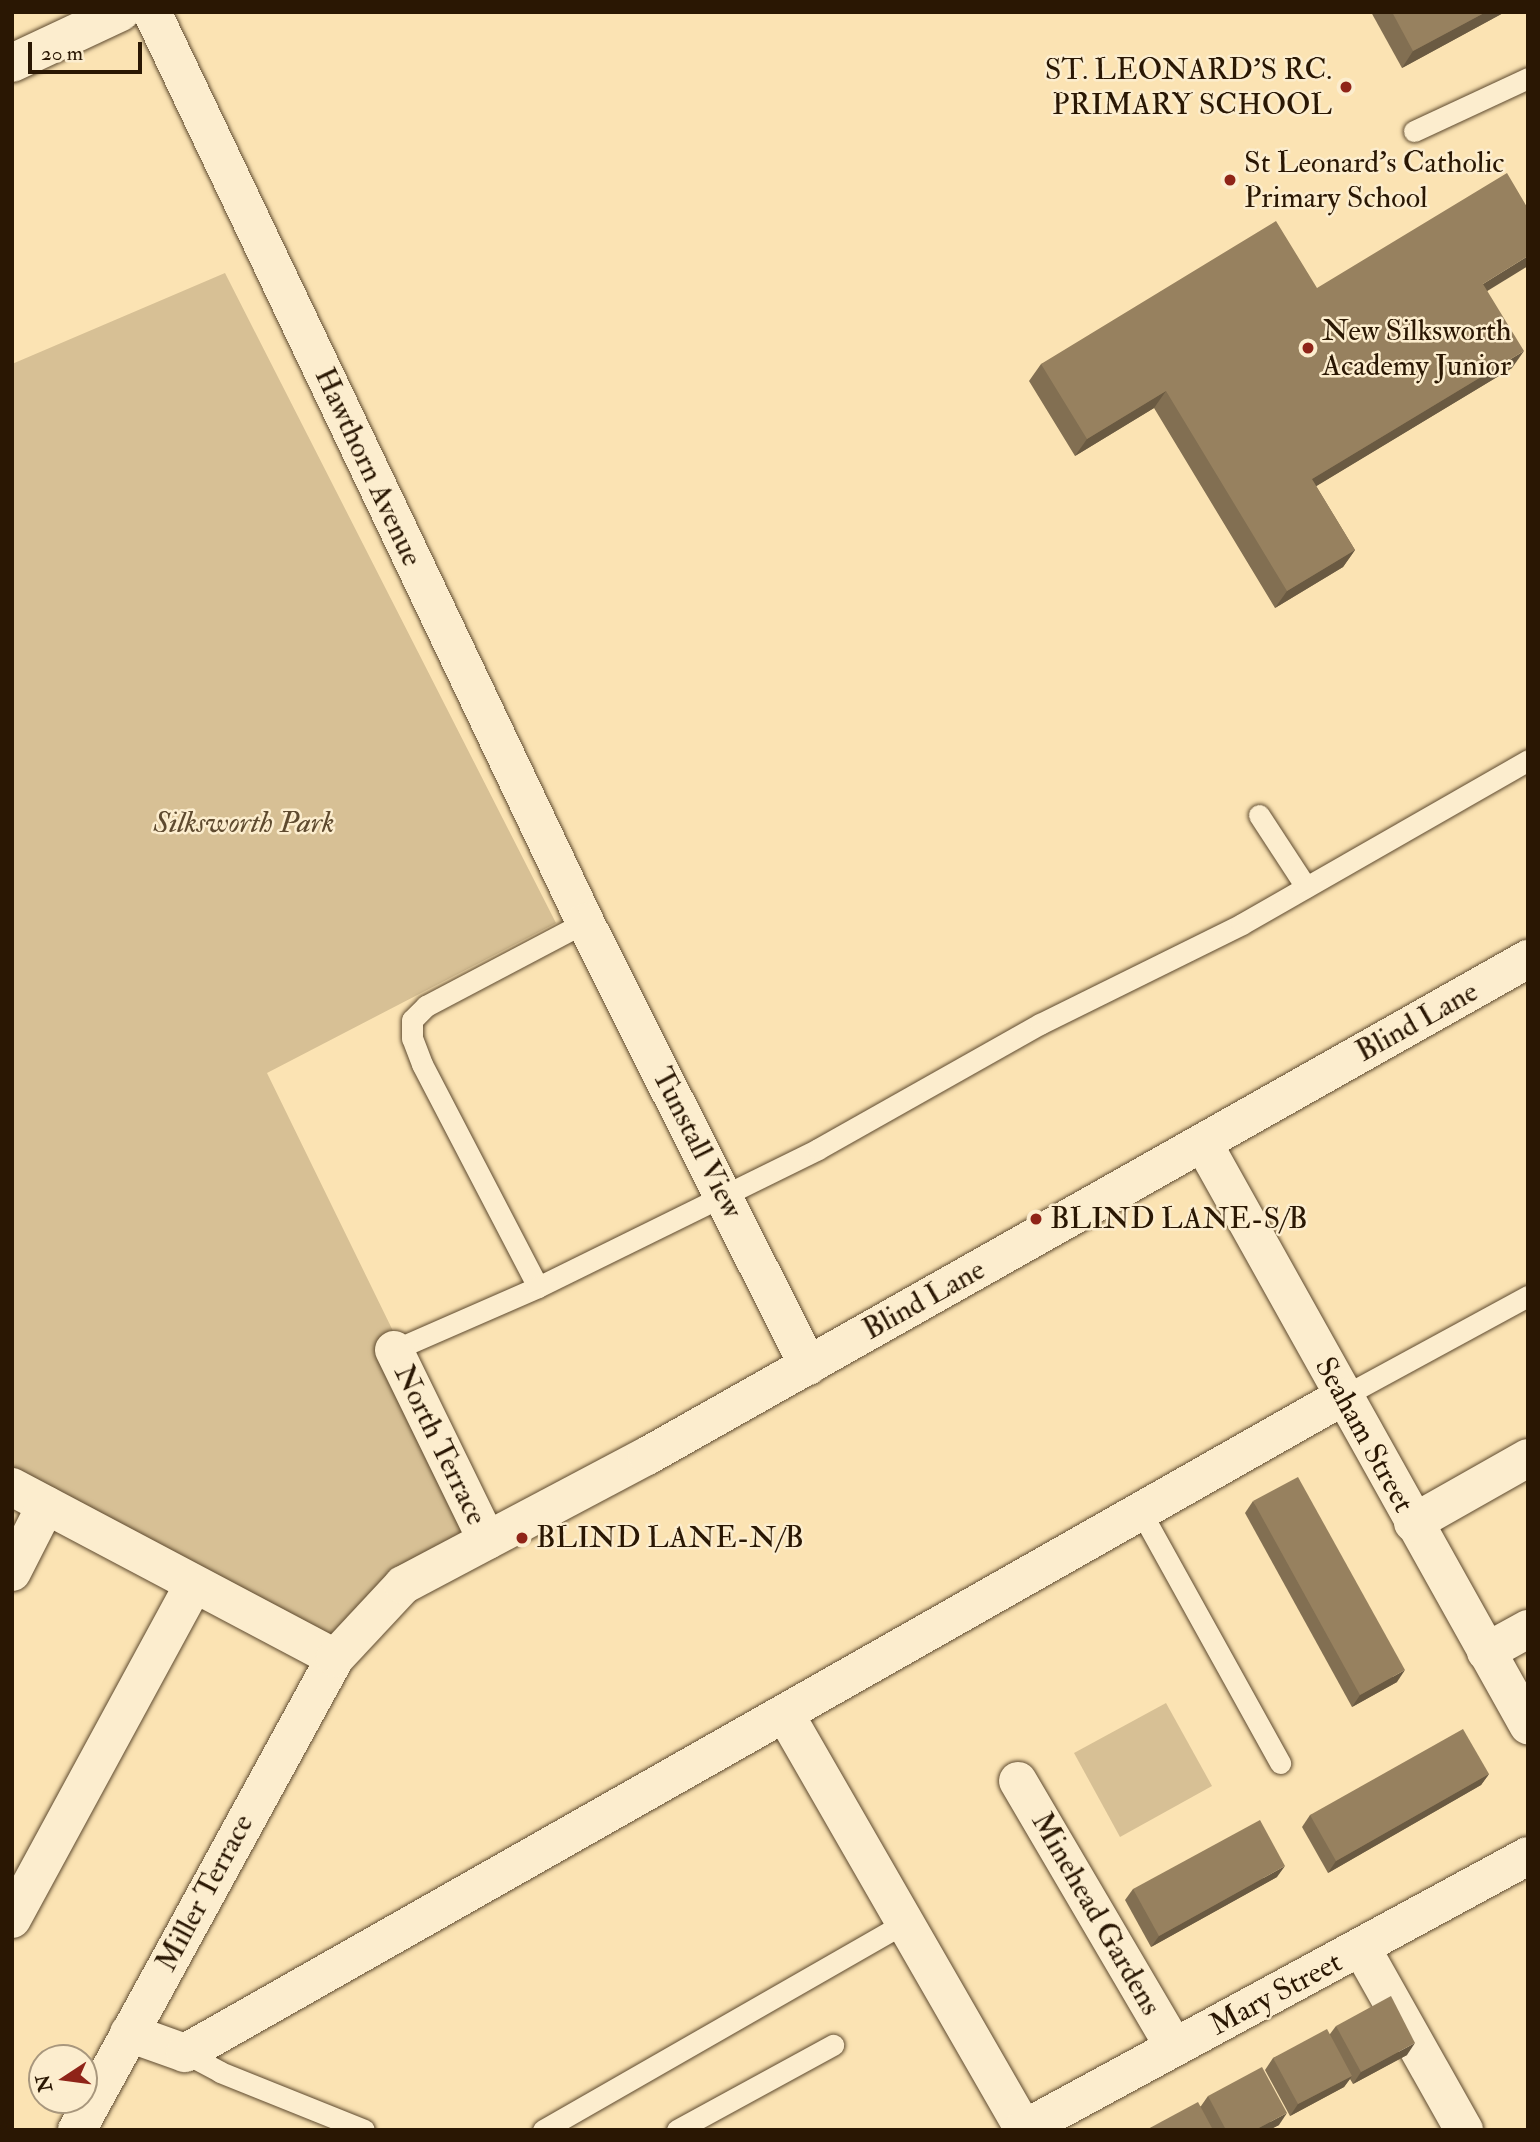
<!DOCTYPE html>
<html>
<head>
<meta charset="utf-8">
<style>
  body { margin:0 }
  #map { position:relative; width:1540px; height:2142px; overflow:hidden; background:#fbe3b3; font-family:"IM FELL Double Pica",serif }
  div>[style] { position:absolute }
  .green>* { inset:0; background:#d7c095 }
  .roads { filter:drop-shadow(0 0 2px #5e4a2f) drop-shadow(0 0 2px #5e4a2f) }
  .service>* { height:21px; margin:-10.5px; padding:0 10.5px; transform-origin:10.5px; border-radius:10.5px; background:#fcedce }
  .minor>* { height:38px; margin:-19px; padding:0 19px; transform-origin:19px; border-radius:19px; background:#fcedce }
  .tertiary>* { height:38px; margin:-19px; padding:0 19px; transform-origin:19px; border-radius:19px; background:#fcedce }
  .wall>* { inset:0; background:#826f52 }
  .shaded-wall>* { inset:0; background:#6a5a42 }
  .building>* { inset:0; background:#97815f }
  .dots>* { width:19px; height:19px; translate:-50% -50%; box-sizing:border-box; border:4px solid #fcedce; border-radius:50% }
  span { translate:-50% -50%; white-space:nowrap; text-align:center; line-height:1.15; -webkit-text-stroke:5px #fcedce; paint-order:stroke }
  .poi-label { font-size:30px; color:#2a1703 }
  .right { translate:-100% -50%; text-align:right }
  .left { translate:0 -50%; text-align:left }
  .street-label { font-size:30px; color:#2a1703 }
  .park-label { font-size:30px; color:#5e4a2f; font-style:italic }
  .frame { position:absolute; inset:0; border:14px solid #2a1703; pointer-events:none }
  .north { position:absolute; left:28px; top:2044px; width:70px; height:70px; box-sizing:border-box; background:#fcedce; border:2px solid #a8977d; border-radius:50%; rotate:257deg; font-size:19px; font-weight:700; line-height:28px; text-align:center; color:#2a1703 }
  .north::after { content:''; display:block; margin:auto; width:24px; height:32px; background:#8f2418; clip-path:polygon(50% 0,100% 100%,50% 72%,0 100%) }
  .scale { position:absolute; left:28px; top:42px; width:114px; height:32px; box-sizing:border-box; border:4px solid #2a1703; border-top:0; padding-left:9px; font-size:21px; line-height:24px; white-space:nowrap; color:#2a1703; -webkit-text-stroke:5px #fcedce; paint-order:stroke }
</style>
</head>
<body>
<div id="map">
  <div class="green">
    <div style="clip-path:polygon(225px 273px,556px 923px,267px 1073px,394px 1333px,476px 1537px,335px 1658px,12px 1476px,12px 364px)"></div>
    <div style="clip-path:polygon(1166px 1703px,1212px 1786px,1120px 1837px,1074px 1753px)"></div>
  </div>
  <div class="roads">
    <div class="service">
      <div style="left:1414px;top:131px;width:126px;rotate:-24.9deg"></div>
      <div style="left:1259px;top:815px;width:86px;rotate:56.9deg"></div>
      <div style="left:538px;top:1287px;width:251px;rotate:-117.5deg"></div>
      <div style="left:422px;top:1064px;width:28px;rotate:-111deg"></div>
      <div style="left:412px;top:1038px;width:18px;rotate:-90deg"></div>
      <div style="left:412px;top:1020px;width:20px;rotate:-45deg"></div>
      <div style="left:426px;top:1006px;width:180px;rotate:-27.8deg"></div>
      <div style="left:394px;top:1350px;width:157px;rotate:-23.6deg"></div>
      <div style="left:538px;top:1287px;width:312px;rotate:-26.2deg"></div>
      <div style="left:818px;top:1149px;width:255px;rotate:-29.4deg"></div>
      <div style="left:1040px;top:1024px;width:225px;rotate:-26.3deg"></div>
      <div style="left:1242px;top:924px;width:330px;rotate:-29.8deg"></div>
      <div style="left:1342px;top:1397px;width:212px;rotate:-28.5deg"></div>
      <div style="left:1141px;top:1512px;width:287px;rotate:61deg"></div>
      <div style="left:185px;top:2053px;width:40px;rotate:28deg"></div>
      <div style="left:220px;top:2072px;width:155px;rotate:21.9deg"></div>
      <div style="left:543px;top:2130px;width:417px;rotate:-29.8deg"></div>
      <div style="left:677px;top:2130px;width:178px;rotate:-28.6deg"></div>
    </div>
    <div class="minor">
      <div style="left:152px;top:12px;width:1008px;rotate:64.55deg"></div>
      <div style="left:585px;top:922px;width:497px;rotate:63.3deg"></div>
      <div style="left:12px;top:63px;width:120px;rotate:-25.1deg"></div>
      <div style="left:1203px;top:1143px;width:667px;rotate:60.82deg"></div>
      <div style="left:394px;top:1350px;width:212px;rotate:64deg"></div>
      <div style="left:12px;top:1487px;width:365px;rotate:27.9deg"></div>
      <div style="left:1413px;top:1523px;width:132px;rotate:-29.5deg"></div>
      <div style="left:12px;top:1572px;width:75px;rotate:-63.1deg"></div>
      <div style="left:1486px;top:1652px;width:48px;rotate:-28.7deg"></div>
      <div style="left:785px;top:1714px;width:479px;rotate:60.1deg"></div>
      <div style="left:1018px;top:1781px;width:308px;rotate:59.6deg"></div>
      <div style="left:12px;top:1919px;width:381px;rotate:-61.5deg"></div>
      <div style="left:1362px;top:1949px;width:208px;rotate:60.6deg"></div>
      <div style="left:129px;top:2033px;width:59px;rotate:19.7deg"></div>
      <div style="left:185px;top:2053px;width:1330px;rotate:-29.55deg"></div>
      <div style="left:1022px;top:2130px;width:575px;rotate:-28.44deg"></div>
    </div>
    <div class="tertiary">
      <div style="left:77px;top:2130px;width:538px;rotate:-61.34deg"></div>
      <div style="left:335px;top:1658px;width:100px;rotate:-47deg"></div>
      <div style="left:403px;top:1585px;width:276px;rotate:-27.9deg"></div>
      <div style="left:647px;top:1456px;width:1012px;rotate:-29.43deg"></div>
    </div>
  </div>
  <div class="wall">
    <div style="clip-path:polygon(1371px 12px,1505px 12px,1402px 68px)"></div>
    <div style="clip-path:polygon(1317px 288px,1487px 291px,1512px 368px,1316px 486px,1355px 550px,1343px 567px,1275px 608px,1154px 408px,1075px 456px,1029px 381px,1041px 364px)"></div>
    <div style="clip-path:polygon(1253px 1501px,1397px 1682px,1352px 1707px,1245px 1513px)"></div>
    <div style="clip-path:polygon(1489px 1774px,1481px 1785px,1328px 1873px,1302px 1827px,1310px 1815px)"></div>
    <div style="clip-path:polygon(1277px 1877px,1151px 1947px,1125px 1900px,1133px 1889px)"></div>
    <div style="clip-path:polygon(1336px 2026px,1407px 2055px,1353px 2084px,1350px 2079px,1344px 2087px,1290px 2116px,1265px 2070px,1273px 2058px,1330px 2034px)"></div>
    <div style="clip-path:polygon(1208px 2096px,1279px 2125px,1269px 2130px,1146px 2130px,1201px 2106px)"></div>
  </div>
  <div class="shaded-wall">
    <div style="clip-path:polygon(1486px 12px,1505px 12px,1402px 68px,1413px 51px)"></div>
    <div style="clip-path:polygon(1528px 256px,1528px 266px,1471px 301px,1483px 284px)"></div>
    <div style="clip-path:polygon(1524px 351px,1512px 368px,1300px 496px,1312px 479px)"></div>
    <div style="clip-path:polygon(1166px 391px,1154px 408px,1075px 456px,1087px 439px)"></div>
    <div style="clip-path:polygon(1355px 550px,1343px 567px,1275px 608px,1287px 591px)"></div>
    <div style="clip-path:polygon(1405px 1670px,1397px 1682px,1352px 1707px,1360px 1695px)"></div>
    <div style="clip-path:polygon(1489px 1774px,1481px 1785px,1328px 1873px,1336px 1861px)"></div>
    <div style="clip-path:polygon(1285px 1866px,1277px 1877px,1151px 1947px,1159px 1936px)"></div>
    <div style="clip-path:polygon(1415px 2043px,1407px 2055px,1353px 2084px,1361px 2072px)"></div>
    <div style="clip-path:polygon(1352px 2076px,1344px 2087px,1290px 2116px,1298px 2104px)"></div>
    <div style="clip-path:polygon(1287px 2113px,1279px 2125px,1269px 2130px,1255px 2130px)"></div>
  </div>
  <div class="building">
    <div style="clip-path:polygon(1392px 12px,1486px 12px,1413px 51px)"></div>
    <div style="clip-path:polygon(1507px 173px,1527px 207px,1528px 207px,1528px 256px,1483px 284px,1524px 351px,1312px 479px,1355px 550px,1287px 591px,1166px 391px,1087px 439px,1041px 364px,1276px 221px,1317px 288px)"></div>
    <div style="clip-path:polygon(1298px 1477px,1405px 1670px,1360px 1695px,1253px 1501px)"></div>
    <div style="clip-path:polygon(1463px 1729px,1489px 1774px,1336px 1861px,1310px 1815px)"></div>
    <div style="clip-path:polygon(1260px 1820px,1285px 1866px,1159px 1936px,1133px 1889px)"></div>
    <div style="clip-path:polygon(1391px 1996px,1415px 2043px,1361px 2072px,1336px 2026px)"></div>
    <div style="clip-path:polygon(1327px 2029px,1352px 2076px,1298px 2104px,1273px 2058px)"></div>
    <div style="clip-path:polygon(1262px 2067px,1287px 2113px,1255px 2130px,1226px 2130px,1208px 2096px)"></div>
    <div style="clip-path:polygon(1198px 2102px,1213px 2130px,1146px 2130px)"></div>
  </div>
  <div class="dots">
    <div style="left:1346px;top:87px;background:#8f2418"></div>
    <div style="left:1230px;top:180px;background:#8f2418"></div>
    <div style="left:1308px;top:348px;background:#8f2418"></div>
    <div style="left:1036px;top:1219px;background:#8f2418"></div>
    <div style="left:522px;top:1538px;background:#8f2418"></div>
  </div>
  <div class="poi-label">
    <span class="right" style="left:1332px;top:87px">ST. LEONARD'S RC.<br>PRIMARY SCHOOL</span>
    <span class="left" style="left:1244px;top:180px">St Leonard's Catholic<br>Primary School</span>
    <span class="left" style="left:1322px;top:348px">New Silksworth<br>Academy Junior</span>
    <span class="left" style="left:1050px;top:1219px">BLIND LANE-S/B</span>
    <span class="left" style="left:536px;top:1538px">BLIND LANE-N/B</span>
  </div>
  <div class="street-label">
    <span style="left:368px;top:467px;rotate:65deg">Hawthorn Avenue</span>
    <span style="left:1417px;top:1022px;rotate:-29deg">Blind Lane</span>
    <span style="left:697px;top:1143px;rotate:63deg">Tunstall View</span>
    <span style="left:924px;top:1300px;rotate:-29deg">Blind Lane</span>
    <span style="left:1364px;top:1435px;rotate:61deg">Seaham Street</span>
    <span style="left:440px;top:1445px;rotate:64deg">North Terrace</span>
    <span style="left:205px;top:1893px;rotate:-62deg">Miller Terrace</span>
    <span style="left:1096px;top:1914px;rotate:60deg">Minehead Gardens</span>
    <span style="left:1276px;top:1994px;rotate:-28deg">Mary Street</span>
  </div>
  <div class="park-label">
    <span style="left:244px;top:823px">Silksworth Park</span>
  </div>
  <div class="frame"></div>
  <div class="north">N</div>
  <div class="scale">20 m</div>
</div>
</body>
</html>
